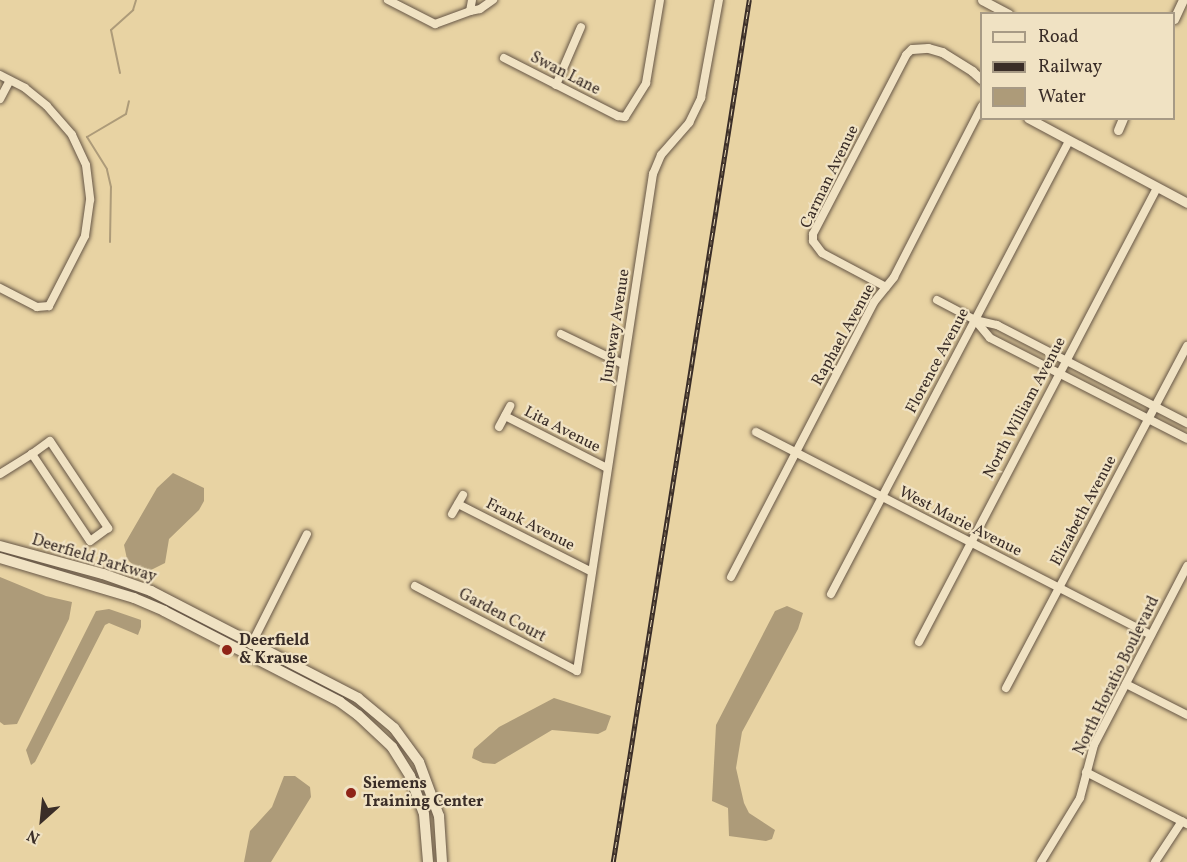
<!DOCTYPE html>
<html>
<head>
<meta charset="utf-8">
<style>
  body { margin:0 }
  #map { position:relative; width:1187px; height:862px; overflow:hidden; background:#e8d3a3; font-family:Vollkorn,serif }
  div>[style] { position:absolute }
  .water>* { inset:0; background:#ad9b79 }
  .stream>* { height:2px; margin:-1px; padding:0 1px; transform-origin:1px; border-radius:1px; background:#ad9b79 }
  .roads { filter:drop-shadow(0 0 2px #665646) drop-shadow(0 0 2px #665646) }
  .minor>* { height:8px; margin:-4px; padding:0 4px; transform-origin:4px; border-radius:4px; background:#f0e2c3 }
  .tertiary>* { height:9px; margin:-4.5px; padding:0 4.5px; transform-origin:4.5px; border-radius:4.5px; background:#f0e2c3 }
  .secondary>* { height:10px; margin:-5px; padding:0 5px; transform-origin:5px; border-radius:5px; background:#f0e2c3 }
  .rail>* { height:4.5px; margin-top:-2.25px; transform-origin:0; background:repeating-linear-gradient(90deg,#f0e2c3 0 7px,#3a2d27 0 14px); box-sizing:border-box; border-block:2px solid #3a2d27 }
  .dots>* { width:16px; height:16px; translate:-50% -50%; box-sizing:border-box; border:3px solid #f0e2c3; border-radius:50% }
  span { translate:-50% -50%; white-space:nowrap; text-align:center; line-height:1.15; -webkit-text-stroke:4.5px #f0e2c3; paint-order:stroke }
  .street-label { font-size:16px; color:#3a2d27 }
  .poi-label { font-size:16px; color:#3a2d27; font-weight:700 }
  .left { translate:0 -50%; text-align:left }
  .legend { position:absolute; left:980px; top:12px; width:195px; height:108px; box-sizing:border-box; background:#f0e2c3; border:2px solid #a79a85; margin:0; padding:8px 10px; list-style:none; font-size:18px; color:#3a2d27 }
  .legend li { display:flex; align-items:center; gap:12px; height:30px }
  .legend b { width:30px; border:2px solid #a79a85 }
  .north { position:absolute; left:12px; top:790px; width:60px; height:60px; -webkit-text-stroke:4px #f0e2c3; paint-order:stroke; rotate:207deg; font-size:16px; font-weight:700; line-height:24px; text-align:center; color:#3a2d27 }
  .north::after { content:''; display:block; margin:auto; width:21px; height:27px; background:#3a2d27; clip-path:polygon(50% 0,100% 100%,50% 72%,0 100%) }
</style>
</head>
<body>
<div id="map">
  <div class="water">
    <div style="clip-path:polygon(173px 473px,204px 488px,204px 501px,199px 510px,169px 539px,165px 563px,149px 571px,136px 568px,127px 559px,124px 545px,157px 488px)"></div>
    <div style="clip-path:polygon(0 577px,46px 596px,72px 602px,69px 619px,17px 724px,4px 725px,0 722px)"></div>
    <div style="clip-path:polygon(787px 606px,803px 613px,798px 629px,742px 732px,736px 768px,744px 803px,749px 813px,775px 830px,772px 839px,766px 841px,729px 836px,728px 808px,712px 801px,716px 725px,775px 611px)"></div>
    <div style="clip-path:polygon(109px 609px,141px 620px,141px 627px,138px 635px,109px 623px,105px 625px,35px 762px,31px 765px,26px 750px,96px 611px)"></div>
    <div style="clip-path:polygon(554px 698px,611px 716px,606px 730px,598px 734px,552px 730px,495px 764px,483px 763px,472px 758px,474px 749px,499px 727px)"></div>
    <div style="clip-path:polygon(284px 776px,295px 776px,310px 787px,311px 797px,271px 862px,244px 862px,250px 831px,272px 807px)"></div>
  </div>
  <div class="stream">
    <div style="left:120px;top:73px;width:44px;rotate:-101.8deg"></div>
    <div style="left:111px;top:30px;width:30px;rotate:-42deg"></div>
    <div style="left:133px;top:10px;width:10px;rotate:-73deg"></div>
    <div style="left:110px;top:242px;width:55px;rotate:-89deg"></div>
    <div style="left:111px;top:187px;width:18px;rotate:-103deg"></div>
    <div style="left:107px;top:169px;width:38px;rotate:-122deg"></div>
    <div style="left:87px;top:137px;width:45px;rotate:-30.5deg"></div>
    <div style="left:126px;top:114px;width:13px;rotate:-77deg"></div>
  </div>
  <div class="roads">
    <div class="minor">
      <div style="left:388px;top:0;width:53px;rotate:27.1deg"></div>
      <div style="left:435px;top:24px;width:37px;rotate:-20deg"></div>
      <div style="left:472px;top:0;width:11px;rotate:100deg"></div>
      <div style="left:470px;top:11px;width:10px;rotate:-11deg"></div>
      <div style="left:480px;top:9px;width:16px;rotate:-35deg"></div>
      <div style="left:504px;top:58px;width:128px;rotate:27deg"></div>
      <div style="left:618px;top:116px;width:7px;rotate:8deg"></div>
      <div style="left:625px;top:117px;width:40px;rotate:-58deg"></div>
      <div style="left:646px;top:83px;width:84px;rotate:-80.4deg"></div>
      <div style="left:0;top:75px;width:28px;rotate:27deg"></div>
      <div style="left:25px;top:88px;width:28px;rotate:39deg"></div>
      <div style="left:47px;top:106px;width:38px;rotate:49deg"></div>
      <div style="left:72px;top:135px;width:33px;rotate:65deg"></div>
      <div style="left:86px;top:165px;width:35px;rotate:83deg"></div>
      <div style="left:90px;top:200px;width:36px;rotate:98deg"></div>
      <div style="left:85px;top:236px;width:79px;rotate:117.2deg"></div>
      <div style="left:49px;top:306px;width:12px;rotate:175deg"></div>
      <div style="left:37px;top:307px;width:42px;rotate:-152.8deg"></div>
      <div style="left:556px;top:85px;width:63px;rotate:-66.7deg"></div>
      <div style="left:0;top:99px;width:21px;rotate:-62deg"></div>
      <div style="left:886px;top:287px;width:72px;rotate:-152deg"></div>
      <div style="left:822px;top:253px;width:15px;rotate:-127deg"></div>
      <div style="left:813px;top:241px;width:7px;rotate:-90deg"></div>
      <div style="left:813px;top:234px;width:202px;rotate:-62.5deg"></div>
      <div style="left:906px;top:55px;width:8px;rotate:-45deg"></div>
      <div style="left:937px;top:300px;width:43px;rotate:27.8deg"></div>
      <div style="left:975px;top:320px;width:23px;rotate:13deg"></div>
      <div style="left:997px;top:325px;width:214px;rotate:27.3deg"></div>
      <div style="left:975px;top:320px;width:23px;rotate:50deg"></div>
      <div style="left:990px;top:338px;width:221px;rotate:27.1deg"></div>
      <div style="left:561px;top:334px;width:69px;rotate:25.8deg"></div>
      <div style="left:505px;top:416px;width:114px;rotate:27deg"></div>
      <div style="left:499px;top:427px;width:24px;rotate:-62deg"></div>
      <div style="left:756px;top:432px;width:444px;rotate:27.2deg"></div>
      <div style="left:50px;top:441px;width:105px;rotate:56.3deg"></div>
      <div style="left:108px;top:528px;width:22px;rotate:144deg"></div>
      <div style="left:90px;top:541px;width:105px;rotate:-123.7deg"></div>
      <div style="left:32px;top:454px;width:22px;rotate:-36deg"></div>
      <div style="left:0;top:474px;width:38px;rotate:-32deg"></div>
      <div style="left:458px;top:504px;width:148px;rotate:26.9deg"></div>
      <div style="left:452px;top:514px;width:22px;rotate:-60deg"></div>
      <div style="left:731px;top:577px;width:310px;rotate:-62.5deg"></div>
      <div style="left:874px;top:302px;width:32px;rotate:-51deg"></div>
      <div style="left:894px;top:277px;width:192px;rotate:-62.8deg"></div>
      <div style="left:415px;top:586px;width:183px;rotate:27.7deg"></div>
      <div style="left:577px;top:671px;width:503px;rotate:-81.31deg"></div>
      <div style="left:653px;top:174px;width:21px;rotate:-67deg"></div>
      <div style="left:661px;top:155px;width:43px;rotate:-48.8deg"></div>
      <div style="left:689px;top:123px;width:28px;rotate:-64deg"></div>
      <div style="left:701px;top:98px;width:100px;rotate:-79.6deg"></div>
      <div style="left:831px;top:594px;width:512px;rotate:-62.28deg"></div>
      <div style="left:919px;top:642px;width:513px;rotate:-62.34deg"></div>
      <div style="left:251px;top:645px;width:124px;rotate:-63.2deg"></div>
      <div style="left:1126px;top:684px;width:68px;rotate:26.9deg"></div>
      <div style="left:1006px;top:688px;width:387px;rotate:-62.1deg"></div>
      <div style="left:1086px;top:772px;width:114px;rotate:27.2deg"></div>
      <div style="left:1041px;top:862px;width:75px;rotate:-58.6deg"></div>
      <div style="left:1080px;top:798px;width:55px;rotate:-75.2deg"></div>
      <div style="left:1094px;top:745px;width:202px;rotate:-62.5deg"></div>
      <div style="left:1155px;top:862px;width:49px;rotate:-56.6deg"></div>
    </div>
    <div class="tertiary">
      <div style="left:982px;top:0;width:30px;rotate:28deg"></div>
      <div style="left:1174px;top:19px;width:21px;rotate:-65deg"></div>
      <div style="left:912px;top:49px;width:16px;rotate:-4deg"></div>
      <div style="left:928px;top:48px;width:15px;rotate:16deg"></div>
      <div style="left:942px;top:52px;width:36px;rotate:32deg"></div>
      <div style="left:972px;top:71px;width:13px;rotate:42deg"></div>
      <div style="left:1028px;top:118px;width:180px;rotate:28.1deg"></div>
      <div style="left:1118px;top:130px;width:13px;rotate:-67deg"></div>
    </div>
    <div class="secondary">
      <div style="left:0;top:546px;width:107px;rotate:15.2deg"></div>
      <div style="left:103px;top:574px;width:51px;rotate:19.5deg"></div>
      <div style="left:151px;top:591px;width:233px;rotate:27.3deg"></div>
      <div style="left:358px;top:698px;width:47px;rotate:39.8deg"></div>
      <div style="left:394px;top:728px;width:42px;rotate:53.7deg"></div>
      <div style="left:419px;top:762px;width:58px;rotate:69.7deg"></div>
      <div style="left:439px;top:816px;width:46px;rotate:86.3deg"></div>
      <div style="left:0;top:558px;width:140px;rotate:16.6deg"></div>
      <div style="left:134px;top:598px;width:33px;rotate:23deg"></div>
      <div style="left:164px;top:611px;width:198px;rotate:27.3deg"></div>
      <div style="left:340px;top:702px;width:22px;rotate:36deg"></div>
      <div style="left:358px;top:715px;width:47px;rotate:43.3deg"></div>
      <div style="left:392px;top:747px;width:34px;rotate:58deg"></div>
      <div style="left:410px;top:776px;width:40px;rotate:69.8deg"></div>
      <div style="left:424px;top:814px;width:48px;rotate:85.2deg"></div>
    </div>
  </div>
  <div class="rail">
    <div style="left:613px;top:862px;width:873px;rotate:-81.03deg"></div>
  </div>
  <div class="dots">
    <div style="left:227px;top:650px;background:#8f2418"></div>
    <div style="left:351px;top:793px;background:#8f2418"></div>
  </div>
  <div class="street-label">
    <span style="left:565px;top:74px;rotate:27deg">Swan Lane</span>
    <span style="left:830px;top:177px;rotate:-64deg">Carman Avenue</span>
    <span style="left:616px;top:326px;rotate:-81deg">Juneway Avenue</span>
    <span style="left:844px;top:335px;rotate:-61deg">Raphael Avenue</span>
    <span style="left:938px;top:361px;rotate:-62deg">Florence Avenue</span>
    <span style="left:1025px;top:408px;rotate:-62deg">North William Avenue</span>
    <span style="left:562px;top:430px;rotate:27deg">Lita Avenue</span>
    <span style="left:1084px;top:511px;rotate:-62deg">Elizabeth Avenue</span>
    <span style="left:960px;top:522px;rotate:27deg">West Marie Avenue</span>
    <span style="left:530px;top:525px;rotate:27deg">Frank Avenue</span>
    <span style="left:94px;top:559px;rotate:17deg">Deerfield Parkway</span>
    <span style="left:502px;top:616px;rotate:28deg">Garden Court</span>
    <span style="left:1117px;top:676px;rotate:-64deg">North Horatio Boulevard</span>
  </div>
  <div class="poi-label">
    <span class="left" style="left:239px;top:650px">Deerfield<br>&amp; Krause</span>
    <span class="left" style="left:363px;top:793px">Siemens<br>Training Center</span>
  </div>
  <ul class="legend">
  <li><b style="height:8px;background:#f0e2c3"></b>Road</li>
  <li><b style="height:8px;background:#3a2d27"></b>Railway</li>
  <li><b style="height:16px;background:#ad9b79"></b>Water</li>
  </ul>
  <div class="north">N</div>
</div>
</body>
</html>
